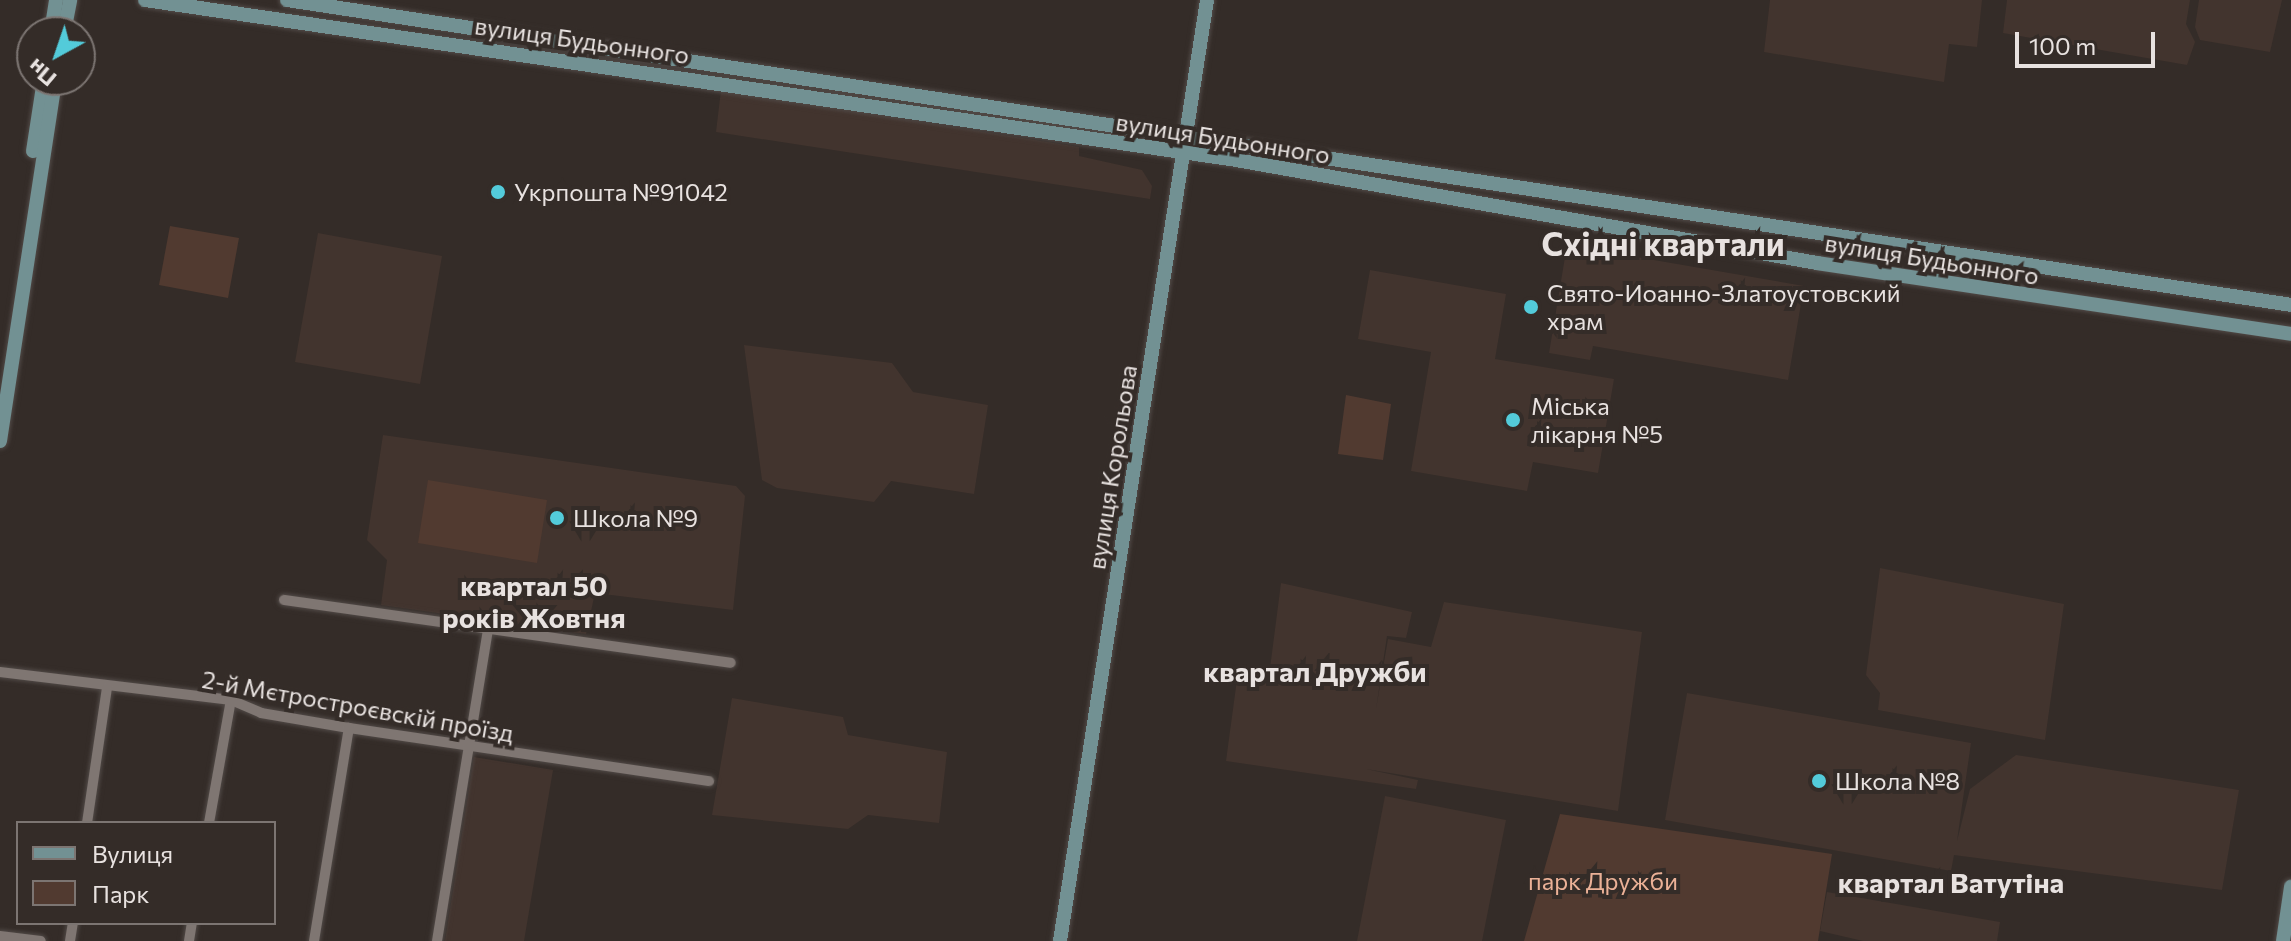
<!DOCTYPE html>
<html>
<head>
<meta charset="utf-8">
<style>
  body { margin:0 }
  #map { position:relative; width:2291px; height:941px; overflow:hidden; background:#342c28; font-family:Commissioner,sans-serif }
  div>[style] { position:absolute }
  .built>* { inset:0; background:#42342e }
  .green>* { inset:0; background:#513a30 }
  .roads { filter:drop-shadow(0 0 2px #514a47) drop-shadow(0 0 2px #514a47) }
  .street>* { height:10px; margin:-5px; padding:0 5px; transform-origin:5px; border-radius:5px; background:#7f7672 }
  .secondary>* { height:14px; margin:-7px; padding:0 7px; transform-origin:7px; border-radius:7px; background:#729193 }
  .dots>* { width:22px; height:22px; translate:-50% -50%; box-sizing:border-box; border:4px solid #342c28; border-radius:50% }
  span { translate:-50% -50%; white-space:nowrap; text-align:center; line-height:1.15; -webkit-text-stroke:8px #342c28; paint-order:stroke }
  .street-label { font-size:24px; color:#e8e2e0 }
  .poi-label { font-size:24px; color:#e8e2e0 }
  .left { translate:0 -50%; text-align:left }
  .park-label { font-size:24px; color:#ebb197 }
  .quarter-label { font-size:28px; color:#e8e2e0; font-weight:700 }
  .district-label { font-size:32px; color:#e8e2e0; font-weight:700 }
  .legend { position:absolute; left:16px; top:821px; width:260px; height:104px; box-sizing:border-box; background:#342c28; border:2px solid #7c7572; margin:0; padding:10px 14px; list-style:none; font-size:24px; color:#e8e2e0 }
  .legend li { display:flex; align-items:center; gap:16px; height:40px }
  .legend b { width:40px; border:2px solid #7c7572 }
  .north { position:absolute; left:16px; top:16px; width:80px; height:80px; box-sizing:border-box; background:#342c28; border:2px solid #7c7572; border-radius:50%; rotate:220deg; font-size:22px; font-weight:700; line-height:32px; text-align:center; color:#e8e2e0 }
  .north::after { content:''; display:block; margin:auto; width:28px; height:36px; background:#53cbda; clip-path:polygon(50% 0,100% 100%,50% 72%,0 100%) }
  .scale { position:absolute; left:2015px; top:32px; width:140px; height:36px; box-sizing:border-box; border:4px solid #e8e2e0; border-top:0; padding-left:10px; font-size:24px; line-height:28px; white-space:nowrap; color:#e8e2e0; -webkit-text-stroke:6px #342c28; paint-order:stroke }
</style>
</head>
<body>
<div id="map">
  <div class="built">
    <div style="clip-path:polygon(1770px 0,1982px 0,1977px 47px,1949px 44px,1944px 82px,1764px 52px)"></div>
    <div style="clip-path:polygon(2007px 0,2190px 0,2186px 24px,2195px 42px,2187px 65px,2003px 33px)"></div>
    <div style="clip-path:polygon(2199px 0,2282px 0,2270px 52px,2200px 40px,2195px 27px)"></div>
    <div style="clip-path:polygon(721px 90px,1079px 147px,1079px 156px,1142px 170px,1152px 186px,1150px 199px,716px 132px)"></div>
    <div style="clip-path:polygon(318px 233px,442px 256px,420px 384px,295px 362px)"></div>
    <div style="clip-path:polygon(1567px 245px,1804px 286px,1788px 380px,1593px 346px,1590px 360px,1549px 353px)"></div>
    <div style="clip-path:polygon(1370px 270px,1506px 294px,1495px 359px,1614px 379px,1598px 473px,1533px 462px,1527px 491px,1411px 471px,1431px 352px,1358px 339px)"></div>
    <div style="clip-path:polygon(744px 345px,892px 363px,913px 392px,988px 405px,974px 494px,891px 481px,874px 502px,777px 488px,762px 480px)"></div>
    <div style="clip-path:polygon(383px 435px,736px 486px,745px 496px,733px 610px,595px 593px,586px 634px,381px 605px,387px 560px,367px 540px)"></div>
    <div style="clip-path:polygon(1880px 568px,2064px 604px,2045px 740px,1878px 710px,1880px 693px,1866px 675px)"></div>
    <div style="clip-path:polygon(1281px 583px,1412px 612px,1406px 638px,1387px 636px,1376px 709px,1388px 639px,1431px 647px,1444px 602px,1642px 632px,1618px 811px,1366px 769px,1418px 780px,1416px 789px,1226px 761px,1238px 672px,1269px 676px)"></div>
    <div style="clip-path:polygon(1687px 693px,1971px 743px,1957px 841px,1970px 789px,2016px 755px,2239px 790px,2222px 890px,1954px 855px,1951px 871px,1665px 820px)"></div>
    <div style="clip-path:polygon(732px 698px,843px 717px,848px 735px,947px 752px,939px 823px,868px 815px,848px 829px,712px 815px)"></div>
    <div style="clip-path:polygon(474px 757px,553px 770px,524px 941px,445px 941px)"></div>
    <div style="clip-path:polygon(1385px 796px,1506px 820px,1482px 941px,1357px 941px)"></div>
    <div style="clip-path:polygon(1827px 892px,2000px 922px,1997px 941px,1863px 941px,1820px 931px)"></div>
  </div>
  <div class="green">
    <div style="clip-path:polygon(170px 226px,239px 238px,228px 298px,159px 285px)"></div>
    <div style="clip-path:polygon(1346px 395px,1391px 404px,1383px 460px,1338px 454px)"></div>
    <div style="clip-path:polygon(428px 480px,547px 500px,537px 563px,418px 543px)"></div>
    <div style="clip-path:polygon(1560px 814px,1832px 854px,1818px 941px,1524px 941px)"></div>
  </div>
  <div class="roads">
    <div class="street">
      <div style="left:284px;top:600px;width:451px;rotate:8deg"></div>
      <div style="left:0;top:672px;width:233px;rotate:6.9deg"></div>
      <div style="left:231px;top:700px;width:33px;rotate:23deg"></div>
      <div style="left:261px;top:713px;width:89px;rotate:9.7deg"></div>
      <div style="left:349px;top:728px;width:364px;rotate:8.4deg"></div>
      <div style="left:87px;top:823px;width:136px;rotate:-81.6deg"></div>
      <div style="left:209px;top:823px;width:125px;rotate:-79.9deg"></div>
      <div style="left:0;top:936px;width:41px;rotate:7deg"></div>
      <div style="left:70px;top:941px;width:18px;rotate:-81deg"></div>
      <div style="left:189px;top:941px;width:18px;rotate:-81deg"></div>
      <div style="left:314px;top:941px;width:216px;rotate:-80.7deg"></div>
      <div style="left:437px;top:941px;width:317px;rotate:-80.7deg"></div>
    </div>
    <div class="secondary">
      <div style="left:145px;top:0;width:1103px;rotate:8.34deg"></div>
      <div style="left:1236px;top:160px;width:590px;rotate:10.05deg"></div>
      <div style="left:1817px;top:263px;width:479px;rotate:8.5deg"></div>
      <div style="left:287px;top:0;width:2027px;rotate:8.65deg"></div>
      <div style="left:51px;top:32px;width:32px;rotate:-81deg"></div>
      <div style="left:64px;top:32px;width:33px;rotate:-79deg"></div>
      <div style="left:33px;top:151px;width:72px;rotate:-81.2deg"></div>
      <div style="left:0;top:441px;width:365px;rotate:-81.3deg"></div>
      <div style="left:1060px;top:941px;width:952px;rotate:-81.12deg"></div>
      <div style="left:2283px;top:941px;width:55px;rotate:-81.6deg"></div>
    </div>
  </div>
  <div class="dots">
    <div style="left:498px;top:192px;background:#53cbda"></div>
    <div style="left:1531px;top:307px;background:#53cbda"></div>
    <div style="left:1513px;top:420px;background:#53cbda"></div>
    <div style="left:557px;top:518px;background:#53cbda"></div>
    <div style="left:1819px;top:781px;background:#53cbda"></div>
  </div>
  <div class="street-label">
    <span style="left:582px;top:40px;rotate:8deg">вулиця Будьонного</span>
    <span style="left:1223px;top:138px;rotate:9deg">вулиця Будьонного</span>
    <span style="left:1932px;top:259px;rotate:9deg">вулиця Будьонного</span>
    <span style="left:1112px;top:467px;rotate:-81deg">вулиця Корольова</span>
    <span style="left:358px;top:706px;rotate:10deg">2-й Мєтростроєвскій проїзд</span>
  </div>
  <div class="poi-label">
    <span class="left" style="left:514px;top:192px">Укрпошта №91042</span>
    <span class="left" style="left:1547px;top:307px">Свято-Иоанно-Златоустовский<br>храм</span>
    <span class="left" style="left:1531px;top:420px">Міська<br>лікарня №5</span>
    <span class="left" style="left:573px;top:518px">Школа №9</span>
    <span class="left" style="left:1835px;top:781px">Школа №8</span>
  </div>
  <div class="park-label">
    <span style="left:1603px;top:881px">парк Дружби</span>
  </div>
  <div class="quarter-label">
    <span style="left:534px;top:601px">квартал 50<br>років Жовтня</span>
    <span style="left:1315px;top:671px">квартал Дружби</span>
    <span style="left:1951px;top:882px">квартал Ватутіна</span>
  </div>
  <div class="district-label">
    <span style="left:1663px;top:243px">Східні квартали</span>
  </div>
  <ul class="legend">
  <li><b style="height:10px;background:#729193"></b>Вулиця</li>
  <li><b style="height:22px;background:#513a30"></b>Парк</li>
  </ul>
  <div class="north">Пн</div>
  <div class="scale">100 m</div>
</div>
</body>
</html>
